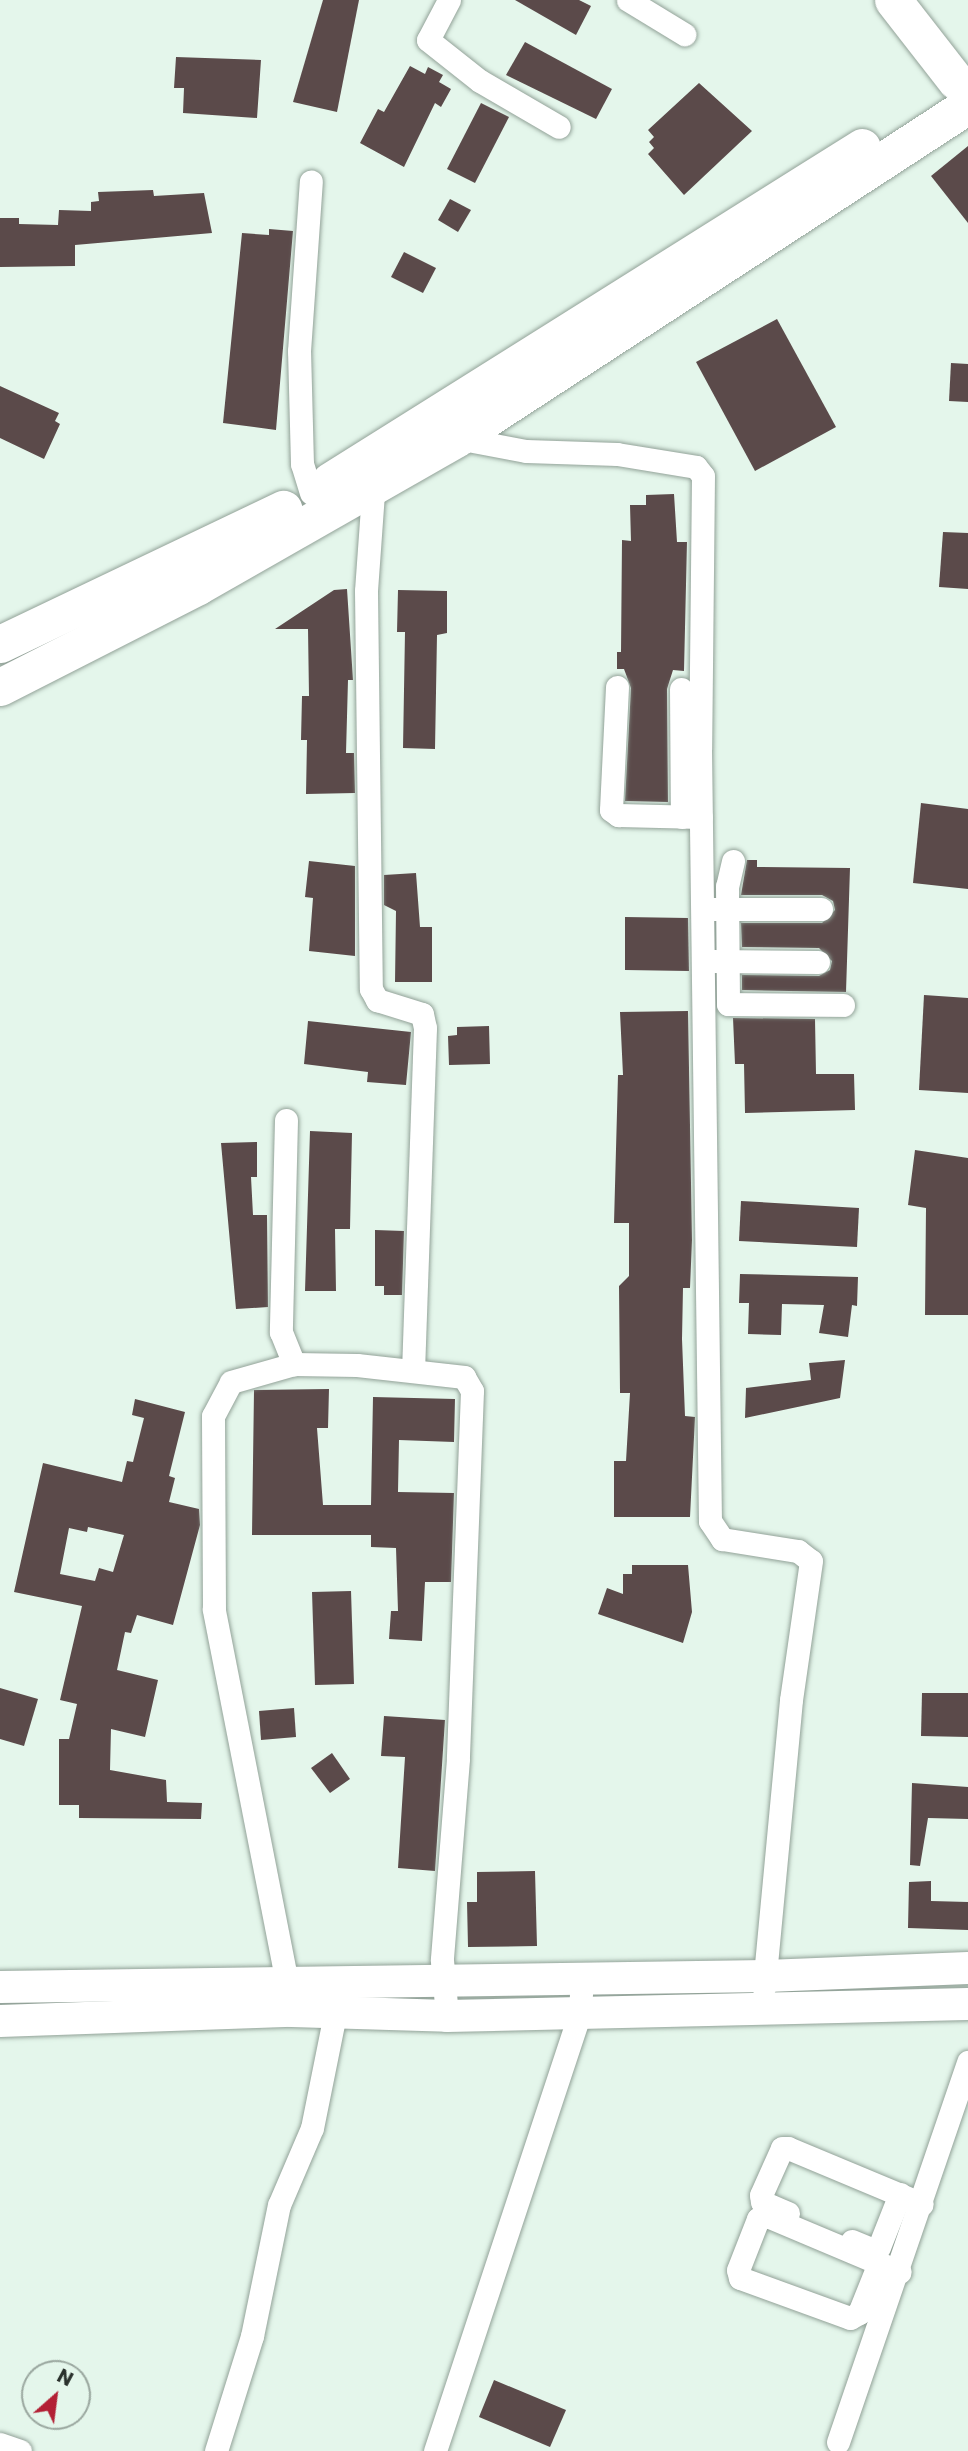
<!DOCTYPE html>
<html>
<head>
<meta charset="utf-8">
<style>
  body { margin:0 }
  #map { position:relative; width:968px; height:2451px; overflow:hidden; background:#e4f6eb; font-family:Poppins,sans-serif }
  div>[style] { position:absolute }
  .building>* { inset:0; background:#5b4a4a }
  .roads { filter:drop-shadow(0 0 2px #92a298) drop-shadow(0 0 2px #92a298) }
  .street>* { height:23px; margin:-11.5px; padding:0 11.5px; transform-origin:11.5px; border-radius:11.5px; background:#fff }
  .secondary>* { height:32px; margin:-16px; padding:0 16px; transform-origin:16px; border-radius:16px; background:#fff }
  .primary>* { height:37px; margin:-18.5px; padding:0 18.5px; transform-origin:18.5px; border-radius:18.5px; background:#fff }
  span { translate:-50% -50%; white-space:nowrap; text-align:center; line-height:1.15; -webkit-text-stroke:7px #e4f6eb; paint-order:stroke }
  .north { position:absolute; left:21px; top:2360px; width:70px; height:70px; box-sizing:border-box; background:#e4f6eb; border:2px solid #9aa79f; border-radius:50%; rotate:28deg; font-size:19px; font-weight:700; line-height:28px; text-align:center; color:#2a312d }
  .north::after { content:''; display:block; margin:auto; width:24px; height:32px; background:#b32035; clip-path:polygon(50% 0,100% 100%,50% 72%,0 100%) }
</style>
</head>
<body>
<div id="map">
  <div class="building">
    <div style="clip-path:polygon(323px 0,359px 0,337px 112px,293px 102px)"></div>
    <div style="clip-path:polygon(515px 0,579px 0,591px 6px,576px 35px)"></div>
    <div style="clip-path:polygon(525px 42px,612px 89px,596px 119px,506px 75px)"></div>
    <div style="clip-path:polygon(176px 57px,261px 60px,257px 118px,183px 113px,184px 88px,174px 88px)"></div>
    <div style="clip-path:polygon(410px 66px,425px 74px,428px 67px,443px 75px,439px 82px,451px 89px,441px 107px,435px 103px,404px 167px,360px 143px,378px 109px,384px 112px)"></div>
    <div style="clip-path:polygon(699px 83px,752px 131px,684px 195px,648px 154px,654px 148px,649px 142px,654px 137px,648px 130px)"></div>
    <div style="clip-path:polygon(481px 103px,509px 117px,475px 183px,447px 169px)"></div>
    <div style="clip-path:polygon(968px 146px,968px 223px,931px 176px)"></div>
    <div style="clip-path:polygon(153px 190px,154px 196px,204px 193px,212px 233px,75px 245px,75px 266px,0 267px,0 218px,19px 218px,19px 224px,58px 225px,59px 210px,91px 211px,91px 202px,99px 201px,98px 192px)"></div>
    <div style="clip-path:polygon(450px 199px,471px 210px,458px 232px,438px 220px)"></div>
    <div style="clip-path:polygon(269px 229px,293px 231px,276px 430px,223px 423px,242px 233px,269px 235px)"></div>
    <div style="clip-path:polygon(404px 252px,436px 268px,423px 293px,391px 277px)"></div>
    <div style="clip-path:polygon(777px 319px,836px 427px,755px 471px,696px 362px)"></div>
    <div style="clip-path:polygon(951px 363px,968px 364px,968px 402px,949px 401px)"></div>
    <div style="clip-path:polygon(0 386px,59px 413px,55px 421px,60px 424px,44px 459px,0 438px)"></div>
    <div style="clip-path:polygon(674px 494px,677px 542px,687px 542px,684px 671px,673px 670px,667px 689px,668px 802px,625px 801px,631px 688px,624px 669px,617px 669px,617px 652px,621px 652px,622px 540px,631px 541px,630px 505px,646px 505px,646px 495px)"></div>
    <div style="clip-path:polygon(943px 532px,968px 533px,968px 589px,939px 587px)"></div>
    <div style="clip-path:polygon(347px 589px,353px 680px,348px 680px,346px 753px,354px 753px,355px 793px,306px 794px,307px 740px,301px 740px,302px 696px,309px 696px,308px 629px,275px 629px,334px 590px)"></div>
    <div style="clip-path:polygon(398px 590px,447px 591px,447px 633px,437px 635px,435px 749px,403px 748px,405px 632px,397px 632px)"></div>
    <div style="clip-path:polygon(921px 803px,968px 809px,968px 889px,913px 883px)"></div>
    <div style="clip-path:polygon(747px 860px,757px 860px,757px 867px,850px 868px,846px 992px,742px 990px,742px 975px,819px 976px,830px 970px,832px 961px,819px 948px,742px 947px,741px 923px,822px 923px,835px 910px,833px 901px,822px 895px,741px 895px)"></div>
    <div style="clip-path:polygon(309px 861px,355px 866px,355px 956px,309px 951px,313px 898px,305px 897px)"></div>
    <div style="clip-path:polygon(416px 873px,420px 927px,432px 927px,432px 982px,395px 982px,396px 911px,384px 905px,384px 875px)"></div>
    <div style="clip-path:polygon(625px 917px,688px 918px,689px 971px,625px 970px)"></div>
    <div style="clip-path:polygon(924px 995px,968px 998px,968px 1093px,919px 1090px)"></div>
    <div style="clip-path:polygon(688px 1011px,692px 1240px,690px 1288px,683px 1288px,682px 1339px,685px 1416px,695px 1417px,690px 1517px,614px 1517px,614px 1461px,626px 1461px,630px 1393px,620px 1393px,619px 1286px,629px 1276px,629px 1223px,614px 1223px,618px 1075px,623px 1075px,620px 1012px)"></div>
    <div style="clip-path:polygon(733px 1018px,815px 1019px,816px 1074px,854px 1074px,855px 1110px,745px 1113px,744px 1064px,735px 1064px)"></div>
    <div style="clip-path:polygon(308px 1021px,411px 1032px,406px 1085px,367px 1082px,368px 1072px,304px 1064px)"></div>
    <div style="clip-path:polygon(489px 1026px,490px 1064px,449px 1065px,448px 1036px,457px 1035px,457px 1027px)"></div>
    <div style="clip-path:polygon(310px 1131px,352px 1133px,350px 1229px,335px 1229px,336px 1291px,305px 1291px)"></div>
    <div style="clip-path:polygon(257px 1142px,257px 1177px,251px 1177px,253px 1215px,267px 1215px,268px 1307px,236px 1309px,221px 1143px)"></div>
    <div style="clip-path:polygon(915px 1150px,968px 1158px,968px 1315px,925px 1315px,926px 1208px,908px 1205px)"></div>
    <div style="clip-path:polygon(741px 1201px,859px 1208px,857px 1247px,739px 1241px)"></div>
    <div style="clip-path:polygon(375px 1230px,404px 1231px,402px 1295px,384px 1295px,384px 1286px,375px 1286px)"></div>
    <div style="clip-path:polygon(740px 1274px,858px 1277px,857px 1306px,852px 1305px,848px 1337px,819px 1333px,824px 1305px,782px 1304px,781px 1335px,748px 1334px,749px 1303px,739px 1303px)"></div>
    <div style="clip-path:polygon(845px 1360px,840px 1398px,745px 1418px,746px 1388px,811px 1380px,809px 1363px)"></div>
    <div style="clip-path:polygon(329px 1389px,328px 1428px,317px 1428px,323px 1505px,371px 1505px,373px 1397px,455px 1399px,454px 1442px,399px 1440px,398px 1492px,454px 1493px,451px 1582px,425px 1582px,422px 1641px,389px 1639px,391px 1611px,398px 1611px,396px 1548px,371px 1547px,371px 1535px,252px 1535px,254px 1390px)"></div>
    <div style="clip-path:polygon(evenodd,135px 1399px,185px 1412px,169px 1476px,175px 1478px,169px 1502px,199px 1509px,200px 1525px,173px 1625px,137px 1615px,131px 1633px,125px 1632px,117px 1670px,158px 1680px,145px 1737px,111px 1729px,110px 1770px,166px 1780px,167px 1802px,202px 1803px,201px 1819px,79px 1818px,79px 1805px,59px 1805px,59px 1739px,69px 1739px,77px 1704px,60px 1700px,82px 1606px,14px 1592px,43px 1463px,122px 1482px,127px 1461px,133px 1462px,144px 1418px,132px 1415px,135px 1399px,88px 1527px,124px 1535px,113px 1572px,99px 1568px,95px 1581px,60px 1574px,69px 1528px,87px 1532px,88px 1527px)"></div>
    <div style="clip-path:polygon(632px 1565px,688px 1565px,692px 1612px,683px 1643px,598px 1614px,607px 1588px,623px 1594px,623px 1574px,632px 1574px)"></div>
    <div style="clip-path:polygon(351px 1591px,354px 1684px,315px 1685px,312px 1592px)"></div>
    <div style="clip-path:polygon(0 1688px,38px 1699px,24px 1746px,0 1739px)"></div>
    <div style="clip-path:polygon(922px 1693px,968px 1693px,968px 1737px,921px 1736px)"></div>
    <div style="clip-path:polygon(294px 1708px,296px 1737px,261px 1740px,259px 1711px)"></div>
    <div style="clip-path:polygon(384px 1716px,445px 1720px,435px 1871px,398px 1868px,405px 1757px,381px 1756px)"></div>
    <div style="clip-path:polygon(332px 1753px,350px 1779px,330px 1793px,311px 1768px)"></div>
    <div style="clip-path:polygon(912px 1783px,968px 1787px,968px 1819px,928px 1818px,920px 1866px,910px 1865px)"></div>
    <div style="clip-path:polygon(535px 1871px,537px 1946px,468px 1947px,467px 1902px,477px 1902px,477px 1872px)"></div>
    <div style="clip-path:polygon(931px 1881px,931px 1901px,968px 1902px,968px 1930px,908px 1928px,909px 1882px)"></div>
    <div style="clip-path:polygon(494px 2380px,566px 2410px,550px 2447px,479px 2417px)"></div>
  </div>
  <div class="roads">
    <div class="street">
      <div style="left:449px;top:0;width:45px;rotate:117.7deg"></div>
      <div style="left:428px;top:40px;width:66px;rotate:38.3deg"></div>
      <div style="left:480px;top:81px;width:91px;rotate:30.2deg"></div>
      <div style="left:628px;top:0;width:66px;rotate:31.3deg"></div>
      <div style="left:457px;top:438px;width:70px;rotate:10.7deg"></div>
      <div style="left:526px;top:451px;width:91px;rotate:1.9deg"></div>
      <div style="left:617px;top:454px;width:80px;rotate:9.3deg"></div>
      <div style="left:696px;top:467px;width:11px;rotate:52deg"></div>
      <div style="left:703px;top:476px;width:273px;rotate:90.6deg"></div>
      <div style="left:700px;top:749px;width:772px;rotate:89.26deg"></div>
      <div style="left:710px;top:1521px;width:22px;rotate:56deg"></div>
      <div style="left:722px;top:1539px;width:77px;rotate:9deg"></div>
      <div style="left:798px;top:1551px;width:16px;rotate:38deg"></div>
      <div style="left:811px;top:1561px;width:140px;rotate:98.2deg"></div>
      <div style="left:791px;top:1700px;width:289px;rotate:95.4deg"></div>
      <div style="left:374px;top:479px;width:112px;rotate:94.1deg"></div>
      <div style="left:366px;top:591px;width:398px;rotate:89.3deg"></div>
      <div style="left:371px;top:989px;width:13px;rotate:61deg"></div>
      <div style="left:377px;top:1000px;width:47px;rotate:17.3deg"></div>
      <div style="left:422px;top:1014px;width:14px;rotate:78deg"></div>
      <div style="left:425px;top:1028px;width:342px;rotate:92deg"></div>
      <div style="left:311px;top:493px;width:30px;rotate:-107deg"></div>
      <div style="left:302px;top:464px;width:113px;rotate:-91.5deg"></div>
      <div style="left:299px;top:351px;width:170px;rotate:-86deg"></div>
      <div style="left:617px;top:687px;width:123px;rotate:92.8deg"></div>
      <div style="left:611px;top:810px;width:9px;rotate:36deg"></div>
      <div style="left:618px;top:815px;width:83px;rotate:1.4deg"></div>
      <div style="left:681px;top:689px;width:128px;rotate:89.6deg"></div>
      <div style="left:733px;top:861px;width:26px;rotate:103deg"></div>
      <div style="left:727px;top:886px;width:118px;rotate:89.5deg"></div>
      <div style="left:728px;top:1004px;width:115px;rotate:0.5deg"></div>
      <div style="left:711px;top:909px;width:110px"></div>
      <div style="left:712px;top:961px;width:106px;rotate:0.5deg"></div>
      <div style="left:286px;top:1120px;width:212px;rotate:91.4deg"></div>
      <div style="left:281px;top:1332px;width:35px;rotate:68deg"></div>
      <div style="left:294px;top:1364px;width:63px;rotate:0.9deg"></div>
      <div style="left:357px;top:1365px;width:108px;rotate:6.4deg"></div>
      <div style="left:464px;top:1377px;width:16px;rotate:60deg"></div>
      <div style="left:472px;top:1391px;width:368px;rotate:92.2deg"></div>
      <div style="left:458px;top:1759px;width:202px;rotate:94.6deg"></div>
      <div style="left:442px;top:1960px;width:56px;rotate:84.9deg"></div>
      <div style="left:290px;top:1998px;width:396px;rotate:-101.1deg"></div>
      <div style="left:214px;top:1609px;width:193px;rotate:-90.3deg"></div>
      <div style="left:213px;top:1416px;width:38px;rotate:-62deg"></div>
      <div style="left:231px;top:1382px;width:66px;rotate:-15.9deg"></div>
      <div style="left:788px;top:2213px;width:28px;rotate:-157deg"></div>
      <div style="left:762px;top:2202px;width:7px;rotate:-98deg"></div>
      <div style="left:761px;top:2195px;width:51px;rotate:-65.9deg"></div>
      <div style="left:782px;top:2148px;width:6px"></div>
      <div style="left:788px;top:2148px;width:145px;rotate:22.7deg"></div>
      <div style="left:852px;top:2241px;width:21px;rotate:23deg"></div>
      <div style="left:871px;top:2249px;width:8px;rotate:-14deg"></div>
      <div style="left:879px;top:2247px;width:57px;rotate:-68.4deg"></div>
      <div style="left:879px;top:2263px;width:54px;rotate:111.8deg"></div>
      <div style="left:859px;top:2313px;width:10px;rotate:151deg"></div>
      <div style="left:850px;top:2318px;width:117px;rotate:-160deg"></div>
      <div style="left:740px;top:2278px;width:8px;rotate:-104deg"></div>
      <div style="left:738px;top:2270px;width:55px;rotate:-68.6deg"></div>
      <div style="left:758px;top:2219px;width:9px;rotate:-18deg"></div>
      <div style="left:767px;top:2216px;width:144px;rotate:22.8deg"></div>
      <div style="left:838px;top:2442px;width:402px;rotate:-71.1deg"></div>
      <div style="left:0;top:2444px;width:21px;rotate:19deg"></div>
      <div style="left:216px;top:2451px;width:121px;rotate:-72.6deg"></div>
      <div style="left:252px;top:2336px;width:134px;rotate:-78.4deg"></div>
      <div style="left:279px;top:2205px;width:84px;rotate:-66.8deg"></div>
      <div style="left:312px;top:2128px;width:132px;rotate:-78.6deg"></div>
      <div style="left:435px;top:2451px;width:461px;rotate:-71.7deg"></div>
      <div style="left:580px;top:2013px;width:33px;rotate:-87deg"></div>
    </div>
    <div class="secondary">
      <div style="left:0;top:1987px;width:766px;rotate:-0.82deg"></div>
      <div style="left:766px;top:1976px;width:202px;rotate:-2.3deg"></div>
      <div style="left:0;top:2021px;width:292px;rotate:-2deg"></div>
      <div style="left:292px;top:2011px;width:155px;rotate:1.8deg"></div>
      <div style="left:447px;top:2016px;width:521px;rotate:-1.32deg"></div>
    </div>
    <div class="primary">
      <div style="left:893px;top:0;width:103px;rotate:52.1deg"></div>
      <div style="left:330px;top:481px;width:628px;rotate:-32.12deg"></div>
      <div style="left:0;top:644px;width:314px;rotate:-25.5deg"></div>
      <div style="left:0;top:687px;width:222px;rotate:-27deg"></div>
      <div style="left:198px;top:586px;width:298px;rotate:-29.7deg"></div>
      <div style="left:457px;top:438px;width:603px;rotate:-33.08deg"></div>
    </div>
  </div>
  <div class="north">N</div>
</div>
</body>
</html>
